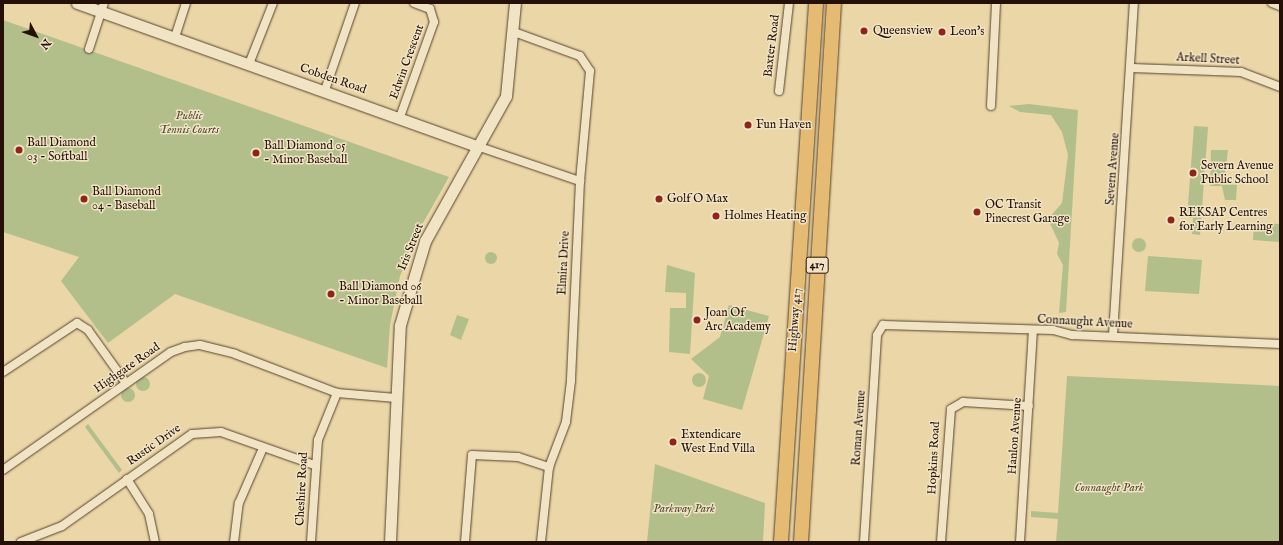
<!DOCTYPE html>
<html>
<head>
<meta charset="utf-8">
<style>
  body { margin:0 }
  #map { position:relative; width:1283px; height:545px; overflow:hidden; background:#ead6a6; font-family:"IM FELL English",serif }
  div>[style] { position:absolute }
  .green>* { inset:0; background:#b2bf8a }
  .round { border-radius:50% }
  .roads { filter:drop-shadow(0 0 1px #56422e) drop-shadow(0 0 1px #56422e) }
  .street>* { height:8px; margin:-4px; padding:0 4px; transform-origin:4px; border-radius:4px; background:#f1e4c5 }
  .secondary>* { height:11px; margin:-5.5px; padding:0 5.5px; transform-origin:5.5px; border-radius:5.5px; background:#f1e4c5 }
  .highway>* { height:14px; margin:-7px; padding:0 7px; transform-origin:7px; border-radius:7px; background:#e5bb73 }
  .dots>* { width:11px; height:11px; translate:-50% -50%; box-sizing:border-box; border:2px solid #f1e4c5; border-radius:50% }
  span { translate:-50% -50%; white-space:nowrap; text-align:center; line-height:1.15; -webkit-text-stroke:3px #f1e4c5; paint-order:stroke }
  .shield-label span { padding:1px 3px; background:#f1e4c5; border:1px solid; border-radius:3px; -webkit-text-stroke-width:0 }
  .shield-label { font-size:11px; color:#241006; font-weight:700 }
  .poi-label { font-size:12px; color:#241006 }
  .left { translate:0 -50%; text-align:left }
  .street-label { font-size:12px; color:#241006 }
  .park-label { font-size:12px; color:#564d34; font-style:italic }
  .frame { position:absolute; inset:0; border:4px solid #241006; pointer-events:none }
  .north { position:absolute; left:16px; top:16px; width:40px; height:40px; -webkit-text-stroke:3px #f1e4c5; paint-order:stroke; rotate:131deg; font-size:11px; font-weight:700; line-height:16px; text-align:center; color:#241006 }
  .north::after { content:''; display:block; margin:auto; width:14px; height:18px; background:#241006; clip-path:polygon(50% 0,100% 100%,50% 72%,0 100%) }
</style>
</head>
<body>
<div id="map">
  <div class="green">
    <div style="clip-path:polygon(3px 20px,449px 177px,419px 230px,400px 276px,390px 325px,387px 368px,175px 294px,108px 343px,61px 281px,79px 257px,3px 232px)"></div>
    <div style="clip-path:polygon(1029px 104px,1078px 110px,1066px 312px,1059px 313px,1063px 265px,1057px 254px,1059px 243px,1048px 219px,1062px 203px,1068px 155px,1062px 132px,1051px 115px,1020px 112px,1009px 106px)"></div>
    <div style="clip-path:polygon(1194px 126px,1208px 127px,1200px 235px,1192px 234px,1193px 218px,1187px 218px)"></div>
    <div style="clip-path:polygon(1211px 150px,1228px 150px,1224px 184px,1237px 185px,1236px 200px,1225px 200px,1222px 186px,1210px 186px)"></div>
    <div style="clip-path:polygon(1254px 223px,1280px 224px,1280px 242px,1253px 240px)"></div>
    <div class="round" style="left:1132px;top:238px;width:14px;height:14px"></div>
    <div class="round" style="left:485px;top:252px;width:12px;height:12px"></div>
    <div style="clip-path:polygon(1148px 256px,1202px 260px,1199px 294px,1145px 291px)"></div>
    <div style="clip-path:polygon(667px 265px,695px 273px,690px 354px,669px 352px,670px 308px,686px 308px,686px 293px,665px 292px)"></div>
    <div style="clip-path:polygon(729px 305px,769px 316px,742px 410px,703px 399px,709px 376px,691px 359px,720px 337px)"></div>
    <div style="clip-path:polygon(457px 315px,469px 319px,461px 340px,450px 335px)"></div>
    <div class="round" style="left:692px;top:373px;width:14px;height:14px"></div>
    <div style="clip-path:polygon(1067px 376px,1280px 386px,1280px 542px,1056px 542px,1058px 519px,1031px 517px,1031px 511px,1058px 513px)"></div>
    <div class="round" style="left:136px;top:377px;width:14px;height:14px"></div>
    <div class="round" style="left:121px;top:388px;width:14px;height:14px"></div>
    <div style="clip-path:polygon(88px 424px,122px 470px,119px 473px,85px 427px)"></div>
    <div style="clip-path:polygon(655px 464px,765px 503px,763px 542px,647px 542px)"></div>
  </div>
  <div class="roads">
    <div class="street">
      <div style="left:1272px;top:3px;width:9px;rotate:21deg"></div>
      <div style="left:514px;top:32px;width:70px;rotate:20deg"></div>
      <div style="left:580px;top:56px;width:18px;rotate:56deg"></div>
      <div style="left:590px;top:71px;width:110px;rotate:95.2deg"></div>
      <div style="left:580px;top:181px;width:200px;rotate:92.6deg"></div>
      <div style="left:571px;top:381px;width:41px;rotate:97deg"></div>
      <div style="left:566px;top:422px;width:48px;rotate:110.7deg"></div>
      <div style="left:549px;top:467px;width:75px;rotate:96.1deg"></div>
      <div style="left:175px;top:37px;width:36px;rotate:-72deg"></div>
      <div style="left:89px;top:49px;width:48px;rotate:-71.9deg"></div>
      <div style="left:249px;top:64px;width:66px;rotate:-68.5deg"></div>
      <div style="left:1132px;top:68px;width:109px;rotate:2.1deg"></div>
      <div style="left:1241px;top:72px;width:42px;rotate:21deg"></div>
      <div style="left:325px;top:90px;width:92px;rotate:-71deg"></div>
      <div style="left:779px;top:91px;width:89px;rotate:-83.5deg"></div>
      <div style="left:991px;top:106px;width:103px;rotate:-87.2deg"></div>
      <div style="left:400px;top:117px;width:101px;rotate:-70.3deg"></div>
      <div style="left:434px;top:22px;width:14px;rotate:-107deg"></div>
      <div style="left:430px;top:9px;width:17px;rotate:-159deg"></div>
      <div style="left:477px;top:146px;width:109px;rotate:18.8deg"></div>
      <div style="left:1113px;top:335px;width:333px;rotate:-86.4deg"></div>
      <div style="left:3px;top:372px;width:89px;rotate:-33.5deg"></div>
      <div style="left:77px;top:323px;width:13px;rotate:32deg"></div>
      <div style="left:88px;top:330px;width:65px;rotate:54.4deg"></div>
      <div style="left:3px;top:470px;width:205px;rotate:-35.1deg"></div>
      <div style="left:171px;top:352px;width:15px;rotate:-20deg"></div>
      <div style="left:185px;top:347px;width:15px;rotate:-8deg"></div>
      <div style="left:200px;top:345px;width:36px;rotate:14deg"></div>
      <div style="left:235px;top:354px;width:109px;rotate:20.9deg"></div>
      <div style="left:337px;top:393px;width:59px;rotate:4.8deg"></div>
      <div style="left:127px;top:479px;width:41px;rotate:57.8deg"></div>
      <div style="left:149px;top:514px;width:29px;rotate:78deg"></div>
      <div style="left:21px;top:542px;width:44px;rotate:-21.3deg"></div>
      <div style="left:62px;top:526px;width:159px;rotate:-35.3deg"></div>
      <div style="left:192px;top:434px;width:29px;rotate:-4deg"></div>
      <div style="left:221px;top:432px;width:99px;rotate:19.5deg"></div>
      <div style="left:234px;top:542px;width:39px;rotate:-83deg"></div>
      <div style="left:239px;top:503px;width:60px;rotate:-66.4deg"></div>
      <div style="left:311px;top:542px;width:102px;rotate:-86.1deg"></div>
      <div style="left:318px;top:440px;width:51px;rotate:-68deg"></div>
      <div style="left:465px;top:542px;width:87px;rotate:-85.4deg"></div>
      <div style="left:472px;top:455px;width:46px;rotate:2.5deg"></div>
      <div style="left:518px;top:457px;width:33px;rotate:18deg"></div>
      <div style="left:864px;top:542px;width:207px;rotate:-86.4deg"></div>
      <div style="left:877px;top:335px;width:12px;rotate:-59deg"></div>
      <div style="left:883px;top:325px;width:170px;rotate:1.7deg"></div>
      <div style="left:1053px;top:330px;width:20px;rotate:15deg"></div>
      <div style="left:1072px;top:335px;width:208px;rotate:2.5deg"></div>
      <div style="left:941px;top:542px;width:133px;rotate:-85.7deg"></div>
      <div style="left:951px;top:409px;width:14px;rotate:-30deg"></div>
      <div style="left:963px;top:402px;width:66px;rotate:3.5deg"></div>
      <div style="left:1020px;top:542px;width:211px;rotate:-86.5deg"></div>
    </div>
    <div class="secondary">
      <div style="left:77px;top:3px;width:425px;rotate:19.7deg"></div>
      <div style="left:390px;top:542px;width:217px;rotate:-87.4deg"></div>
      <div style="left:400px;top:325px;width:88px;rotate:-73.4deg"></div>
      <div style="left:425px;top:241px;width:166px;rotate:-60.8deg"></div>
      <div style="left:506px;top:96px;width:93px;rotate:-84.5deg"></div>
    </div>
    <div class="highway">
      <div style="left:781px;top:542px;width:540px;rotate:-86.28deg"></div>
      <div style="left:801px;top:542px;width:540px;rotate:-86.5deg"></div>
    </div>
  </div>
  <div class="dots">
    <div style="left:864px;top:31px;background:#8f2418"></div>
    <div style="left:942px;top:32px;background:#8f2418"></div>
    <div style="left:748px;top:125px;background:#8f2418"></div>
    <div style="left:19px;top:150px;background:#8f2418"></div>
    <div style="left:256px;top:153px;background:#8f2418"></div>
    <div style="left:1193px;top:173px;background:#8f2418"></div>
    <div style="left:84px;top:199px;background:#8f2418"></div>
    <div style="left:659px;top:199px;background:#8f2418"></div>
    <div style="left:977px;top:212px;background:#8f2418"></div>
    <div style="left:716px;top:216px;background:#8f2418"></div>
    <div style="left:1171px;top:220px;background:#8f2418"></div>
    <div style="left:331px;top:294px;background:#8f2418"></div>
    <div style="left:697px;top:320px;background:#8f2418"></div>
    <div style="left:673px;top:442px;background:#8f2418"></div>
  </div>
  <div class="shield-label">
    <span style="left:817px;top:265px">417</span>
  </div>
  <div class="poi-label">
    <span class="left" style="left:873px;top:31px">Queensview</span>
    <span class="left" style="left:950px;top:32px">Leon's</span>
    <span class="left" style="left:756px;top:125px">Fun Haven</span>
    <span class="left" style="left:27px;top:150px">Ball Diamond<br>03 - Softball</span>
    <span class="left" style="left:264px;top:153px">Ball Diamond 05<br>- Minor Baseball</span>
    <span class="left" style="left:1201px;top:173px">Severn Avenue<br>Public School</span>
    <span class="left" style="left:92px;top:199px">Ball Diamond<br>04 - Baseball</span>
    <span class="left" style="left:667px;top:199px">Golf O Max</span>
    <span class="left" style="left:985px;top:212px">OC Transit<br>Pinecrest Garage</span>
    <span class="left" style="left:1179px;top:220px">REKSAP Centres<br>for Early Learning</span>
    <span class="left" style="left:724px;top:216px">Holmes Heating</span>
    <span class="left" style="left:339px;top:294px">Ball Diamond 06<br>- Minor Baseball</span>
    <span class="left" style="left:705px;top:320px">Joan Of<br>Arc Academy</span>
    <span class="left" style="left:681px;top:442px">Extendicare<br>West End Villa</span>
  </div>
  <div class="street-label">
    <span style="left:772px;top:46px;rotate:-83deg">Baxter Road</span>
    <span style="left:1208px;top:59px;rotate:3deg">Arkell Street</span>
    <span style="left:407px;top:62px;rotate:-70deg">Edwin Crescent</span>
    <span style="left:333px;top:79px;rotate:19deg">Cobden Road</span>
    <span style="left:1113px;top:169px;rotate:-86deg">Severn Avenue</span>
    <span style="left:411px;top:247px;rotate:-68deg">Iris Street</span>
    <span style="left:564px;top:263px;rotate:-87deg">Elmira Drive</span>
    <span style="left:795px;top:320px;rotate:-86deg">Highway 417</span>
    <span style="left:1085px;top:322px;rotate:3deg">Connaught Avenue</span>
    <span style="left:127px;top:368px;rotate:-35deg">Highgate Road</span>
    <span style="left:859px;top:428px;rotate:-86deg">Roman Avenue</span>
    <span style="left:1015px;top:436px;rotate:-86deg">Hanlon Avenue</span>
    <span style="left:154px;top:445px;rotate:-35deg">Rustic Drive</span>
    <span style="left:934px;top:458px;rotate:-87deg">Hopkins Road</span>
    <span style="left:302px;top:489px;rotate:-87deg">Cheshire Road</span>
  </div>
  <div class="park-label">
    <span style="left:189px;top:123px">Public<br>Tennis Courts</span>
    <span style="left:1109px;top:488px">Connaught Park</span>
    <span style="left:684px;top:509px">Parkway Park</span>
  </div>
  <div class="frame"></div>
  <div class="north">N</div>
</div>
</body>
</html>
